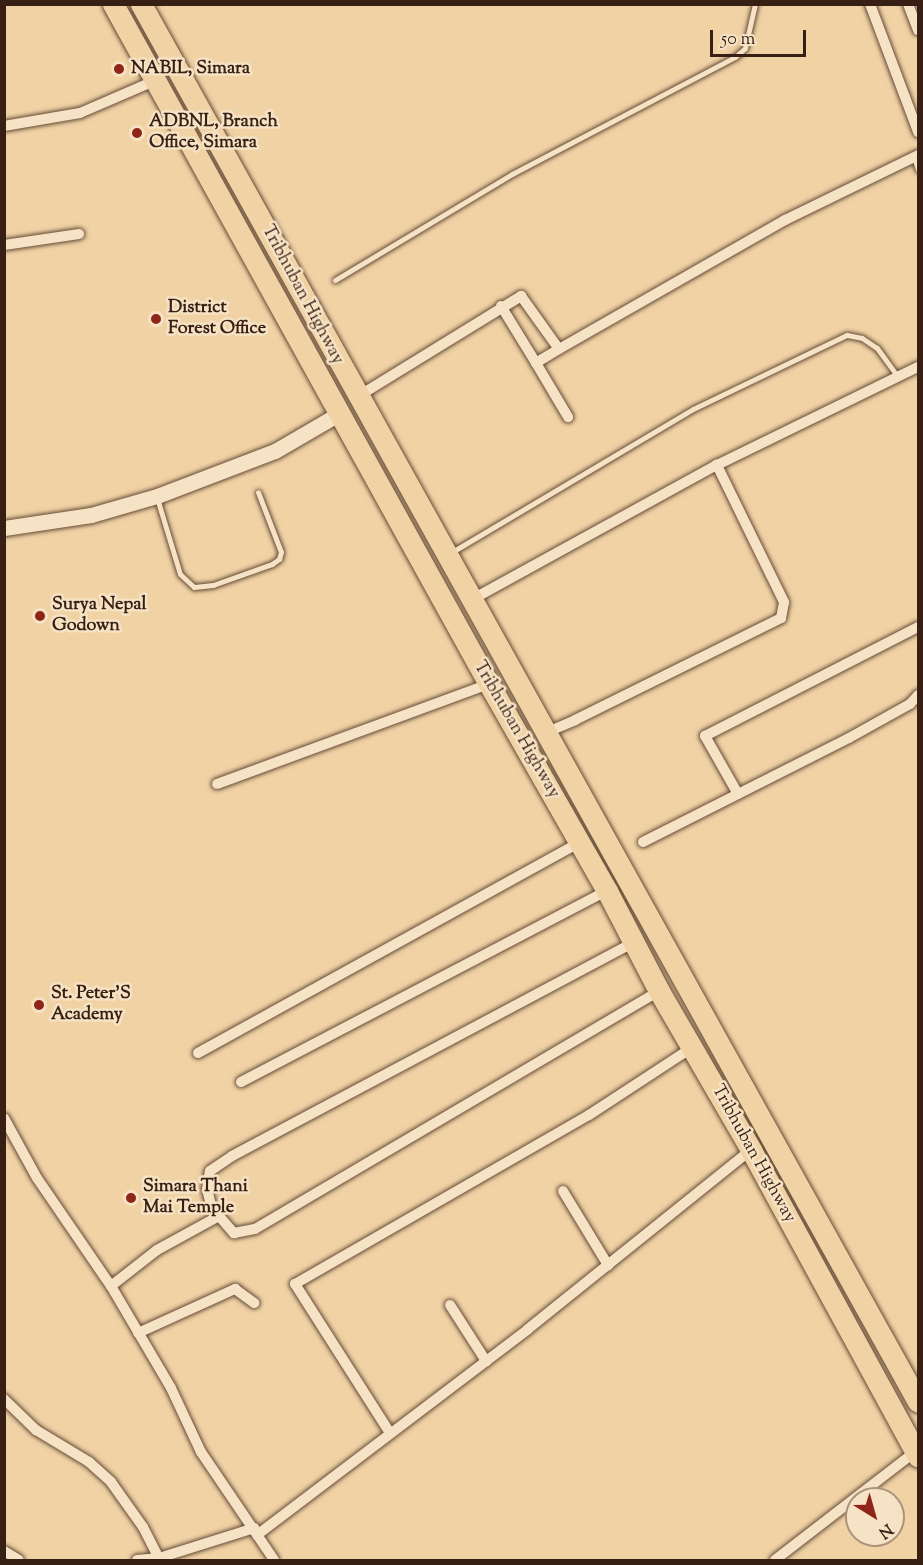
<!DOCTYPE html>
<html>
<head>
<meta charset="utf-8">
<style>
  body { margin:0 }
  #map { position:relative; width:923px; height:1565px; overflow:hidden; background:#f1d2a5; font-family:"Sorts Mill Goudy",serif }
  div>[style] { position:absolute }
  .roads { filter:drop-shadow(0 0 2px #664c38) drop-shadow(0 0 2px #664c38) }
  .lane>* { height:5px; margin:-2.5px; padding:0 2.5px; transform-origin:2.5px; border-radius:2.5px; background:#f6e2c4 }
  .street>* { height:10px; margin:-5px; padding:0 5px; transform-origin:5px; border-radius:5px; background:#f6e2c4 }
  .secondary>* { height:15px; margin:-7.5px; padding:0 7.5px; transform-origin:7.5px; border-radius:7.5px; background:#f6e2c4 }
  .highway>* { height:21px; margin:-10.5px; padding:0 10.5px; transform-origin:10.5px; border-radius:10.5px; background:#f1d2a5 }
  .dots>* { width:16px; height:16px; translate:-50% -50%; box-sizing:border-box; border:3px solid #f6e2c4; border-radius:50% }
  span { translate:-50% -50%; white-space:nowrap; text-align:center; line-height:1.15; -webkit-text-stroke:5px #f6e2c4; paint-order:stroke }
  .poi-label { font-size:18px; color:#371f13; font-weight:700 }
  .left { translate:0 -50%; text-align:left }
  .street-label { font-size:18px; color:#371f13 }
  .frame { position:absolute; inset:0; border:6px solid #371f13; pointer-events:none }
  .north { position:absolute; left:845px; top:1487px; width:60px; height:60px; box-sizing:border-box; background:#f6e2c4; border:2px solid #aa947d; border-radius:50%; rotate:143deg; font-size:16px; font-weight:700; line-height:24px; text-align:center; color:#371f13 }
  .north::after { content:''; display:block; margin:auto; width:21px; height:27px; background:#8f2418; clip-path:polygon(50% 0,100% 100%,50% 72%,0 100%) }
  .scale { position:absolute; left:710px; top:30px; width:96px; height:27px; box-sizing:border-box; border:3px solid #371f13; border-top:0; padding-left:8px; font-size:18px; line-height:21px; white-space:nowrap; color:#371f13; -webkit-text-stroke:4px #f6e2c4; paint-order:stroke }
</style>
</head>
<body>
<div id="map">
  <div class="roads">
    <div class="lane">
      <div style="left:914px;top:157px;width:13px;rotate:72deg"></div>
      <div style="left:335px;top:280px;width:206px;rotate:-30.9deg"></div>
      <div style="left:512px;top:174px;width:252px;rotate:-27.7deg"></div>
      <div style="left:735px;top:57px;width:13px;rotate:-42deg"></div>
      <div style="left:745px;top:48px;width:45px;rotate:-77.2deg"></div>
      <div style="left:157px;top:498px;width:79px;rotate:73.2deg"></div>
      <div style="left:180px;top:574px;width:19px;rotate:43deg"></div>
      <div style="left:194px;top:587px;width:19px;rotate:-6deg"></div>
      <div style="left:213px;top:585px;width:63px;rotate:-19.6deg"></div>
      <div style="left:272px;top:564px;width:9px;rotate:-36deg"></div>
      <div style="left:279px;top:559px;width:7px;rotate:-74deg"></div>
      <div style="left:281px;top:552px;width:64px;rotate:-111deg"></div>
      <div style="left:452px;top:552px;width:280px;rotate:-30.7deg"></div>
      <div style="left:693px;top:409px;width:171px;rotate:-25.7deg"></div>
      <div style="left:847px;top:335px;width:15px;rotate:11deg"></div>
      <div style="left:862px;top:338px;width:18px;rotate:34deg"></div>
      <div style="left:877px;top:348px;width:36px;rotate:54deg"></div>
    </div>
    <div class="street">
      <div style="left:870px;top:4px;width:137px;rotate:69.4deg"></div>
      <div style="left:908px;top:4px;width:28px;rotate:69deg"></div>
      <div style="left:4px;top:126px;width:77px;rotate:-9.7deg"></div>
      <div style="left:80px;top:113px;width:81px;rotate:-23.4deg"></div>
      <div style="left:4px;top:245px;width:76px;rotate:-8.3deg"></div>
      <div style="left:501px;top:306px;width:67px;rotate:58.4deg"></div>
      <div style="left:559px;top:349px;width:27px;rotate:149deg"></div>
      <div style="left:536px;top:363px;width:63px;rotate:59.3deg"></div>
      <div style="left:357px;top:397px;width:193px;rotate:-31.6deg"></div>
      <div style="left:521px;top:296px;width:65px;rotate:54.4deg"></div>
      <div style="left:559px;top:349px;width:260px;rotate:-29.7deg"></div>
      <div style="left:785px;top:220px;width:148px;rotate:-26deg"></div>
      <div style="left:471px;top:600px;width:281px;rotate:-28.8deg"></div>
      <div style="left:545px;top:733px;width:33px;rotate:-23deg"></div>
      <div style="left:575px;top:720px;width:230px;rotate:-26.3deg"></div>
      <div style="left:781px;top:618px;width:16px;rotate:-79deg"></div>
      <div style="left:784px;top:602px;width:153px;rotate:-116.1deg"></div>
      <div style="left:717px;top:465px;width:224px;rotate:-26deg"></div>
      <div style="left:217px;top:784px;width:290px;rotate:-20.2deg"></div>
      <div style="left:738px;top:794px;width:67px;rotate:-119.6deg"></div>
      <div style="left:705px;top:736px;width:239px;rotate:-27.1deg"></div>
      <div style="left:643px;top:842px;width:231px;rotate:-26.8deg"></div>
      <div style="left:849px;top:738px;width:70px;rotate:-29.1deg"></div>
      <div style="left:910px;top:704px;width:12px;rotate:-48deg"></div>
      <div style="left:198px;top:1053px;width:436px;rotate:-28.9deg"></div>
      <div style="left:241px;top:1082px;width:413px;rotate:-27.6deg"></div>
      <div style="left:4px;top:1118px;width:68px;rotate:61.2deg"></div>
      <div style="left:37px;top:1178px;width:131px;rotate:55.6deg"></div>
      <div style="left:111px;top:1286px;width:118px;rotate:59.5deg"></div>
      <div style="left:171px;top:1388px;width:71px;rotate:64.9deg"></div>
      <div style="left:201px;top:1452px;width:130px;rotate:55.9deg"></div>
      <div style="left:563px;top:1191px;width:87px;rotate:58.7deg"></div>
      <div style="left:219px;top:1216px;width:14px;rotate:-126deg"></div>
      <div style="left:211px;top:1205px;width:16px;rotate:-104deg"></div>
      <div style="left:207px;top:1189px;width:18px;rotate:-81deg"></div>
      <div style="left:210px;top:1171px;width:27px;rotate:-34deg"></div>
      <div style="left:232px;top:1156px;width:455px;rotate:-28deg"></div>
      <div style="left:111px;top:1286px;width:58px;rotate:-38deg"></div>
      <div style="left:157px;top:1250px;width:71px;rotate:-28.7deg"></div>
      <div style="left:219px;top:1216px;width:23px;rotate:49deg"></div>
      <div style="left:234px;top:1233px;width:21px;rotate:-11deg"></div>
      <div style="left:255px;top:1229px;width:469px;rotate:-30.5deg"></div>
      <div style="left:450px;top:1305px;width:67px;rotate:57.3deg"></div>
      <div style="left:138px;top:1333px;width:107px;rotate:-24.4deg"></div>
      <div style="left:235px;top:1289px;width:24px;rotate:36deg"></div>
      <div style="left:4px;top:1399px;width:45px;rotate:44.1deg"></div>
      <div style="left:36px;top:1430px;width:62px;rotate:31.1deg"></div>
      <div style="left:89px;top:1462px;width:30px;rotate:42deg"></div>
      <div style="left:111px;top:1482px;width:55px;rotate:54.6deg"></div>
      <div style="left:143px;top:1527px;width:35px;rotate:63deg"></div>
      <div style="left:159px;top:1558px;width:100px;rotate:-17.5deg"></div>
      <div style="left:390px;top:1433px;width:177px;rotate:-122.5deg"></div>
      <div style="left:295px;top:1284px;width:339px;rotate:-29.9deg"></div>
      <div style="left:589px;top:1115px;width:124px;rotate:-33.2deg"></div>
      <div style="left:257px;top:1535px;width:340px;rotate:-37.2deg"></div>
      <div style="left:528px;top:1329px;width:286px;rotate:-38.8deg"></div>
      <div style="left:4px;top:1551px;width:17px;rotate:31deg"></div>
      <div style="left:137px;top:1560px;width:22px;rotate:-5deg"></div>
      <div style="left:775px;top:1560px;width:178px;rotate:-37.7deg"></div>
    </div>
    <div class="secondary">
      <div style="left:4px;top:528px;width:88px;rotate:-8.5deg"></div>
      <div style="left:91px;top:515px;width:69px;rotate:-16.1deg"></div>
      <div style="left:157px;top:496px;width:126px;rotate:-20.9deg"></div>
      <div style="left:275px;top:451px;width:75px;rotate:-30.3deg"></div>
    </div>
    <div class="highway">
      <div style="left:113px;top:4px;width:777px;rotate:61.06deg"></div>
      <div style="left:489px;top:684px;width:238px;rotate:60.3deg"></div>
      <div style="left:607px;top:891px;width:113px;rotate:62.5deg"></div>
      <div style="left:659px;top:991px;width:184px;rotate:59.9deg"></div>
      <div style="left:751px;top:1150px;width:349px;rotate:61.4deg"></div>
      <div style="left:141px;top:4px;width:1599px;rotate:60.93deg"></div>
    </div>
  </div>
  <div class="dots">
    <div style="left:119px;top:69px;background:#8f2418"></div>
    <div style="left:137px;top:133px;background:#8f2418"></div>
    <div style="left:156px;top:319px;background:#8f2418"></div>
    <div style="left:40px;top:616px;background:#8f2418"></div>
    <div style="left:39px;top:1005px;background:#8f2418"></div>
    <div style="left:131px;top:1198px;background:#8f2418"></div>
  </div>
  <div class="poi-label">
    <span class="left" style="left:131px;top:69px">NABIL, Simara</span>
    <span class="left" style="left:149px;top:133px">ADBNL, Branch<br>Office, Simara</span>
    <span class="left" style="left:168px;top:319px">District<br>Forest Office</span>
    <span class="left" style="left:52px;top:616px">Surya Nepal<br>Godown</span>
    <span class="left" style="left:51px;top:1005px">St. Peter'S<br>Academy</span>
    <span class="left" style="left:143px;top:1198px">Simara Thani<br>Mai Temple</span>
  </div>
  <div class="street-label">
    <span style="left:302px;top:295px;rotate:62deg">Tribhuban Highway</span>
    <span style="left:516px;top:730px;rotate:60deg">Tribhuban Highway</span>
    <span style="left:753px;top:1154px;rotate:61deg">Tribhuban Highway</span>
  </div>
  <div class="frame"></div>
  <div class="north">N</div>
  <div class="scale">50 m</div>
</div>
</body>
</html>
